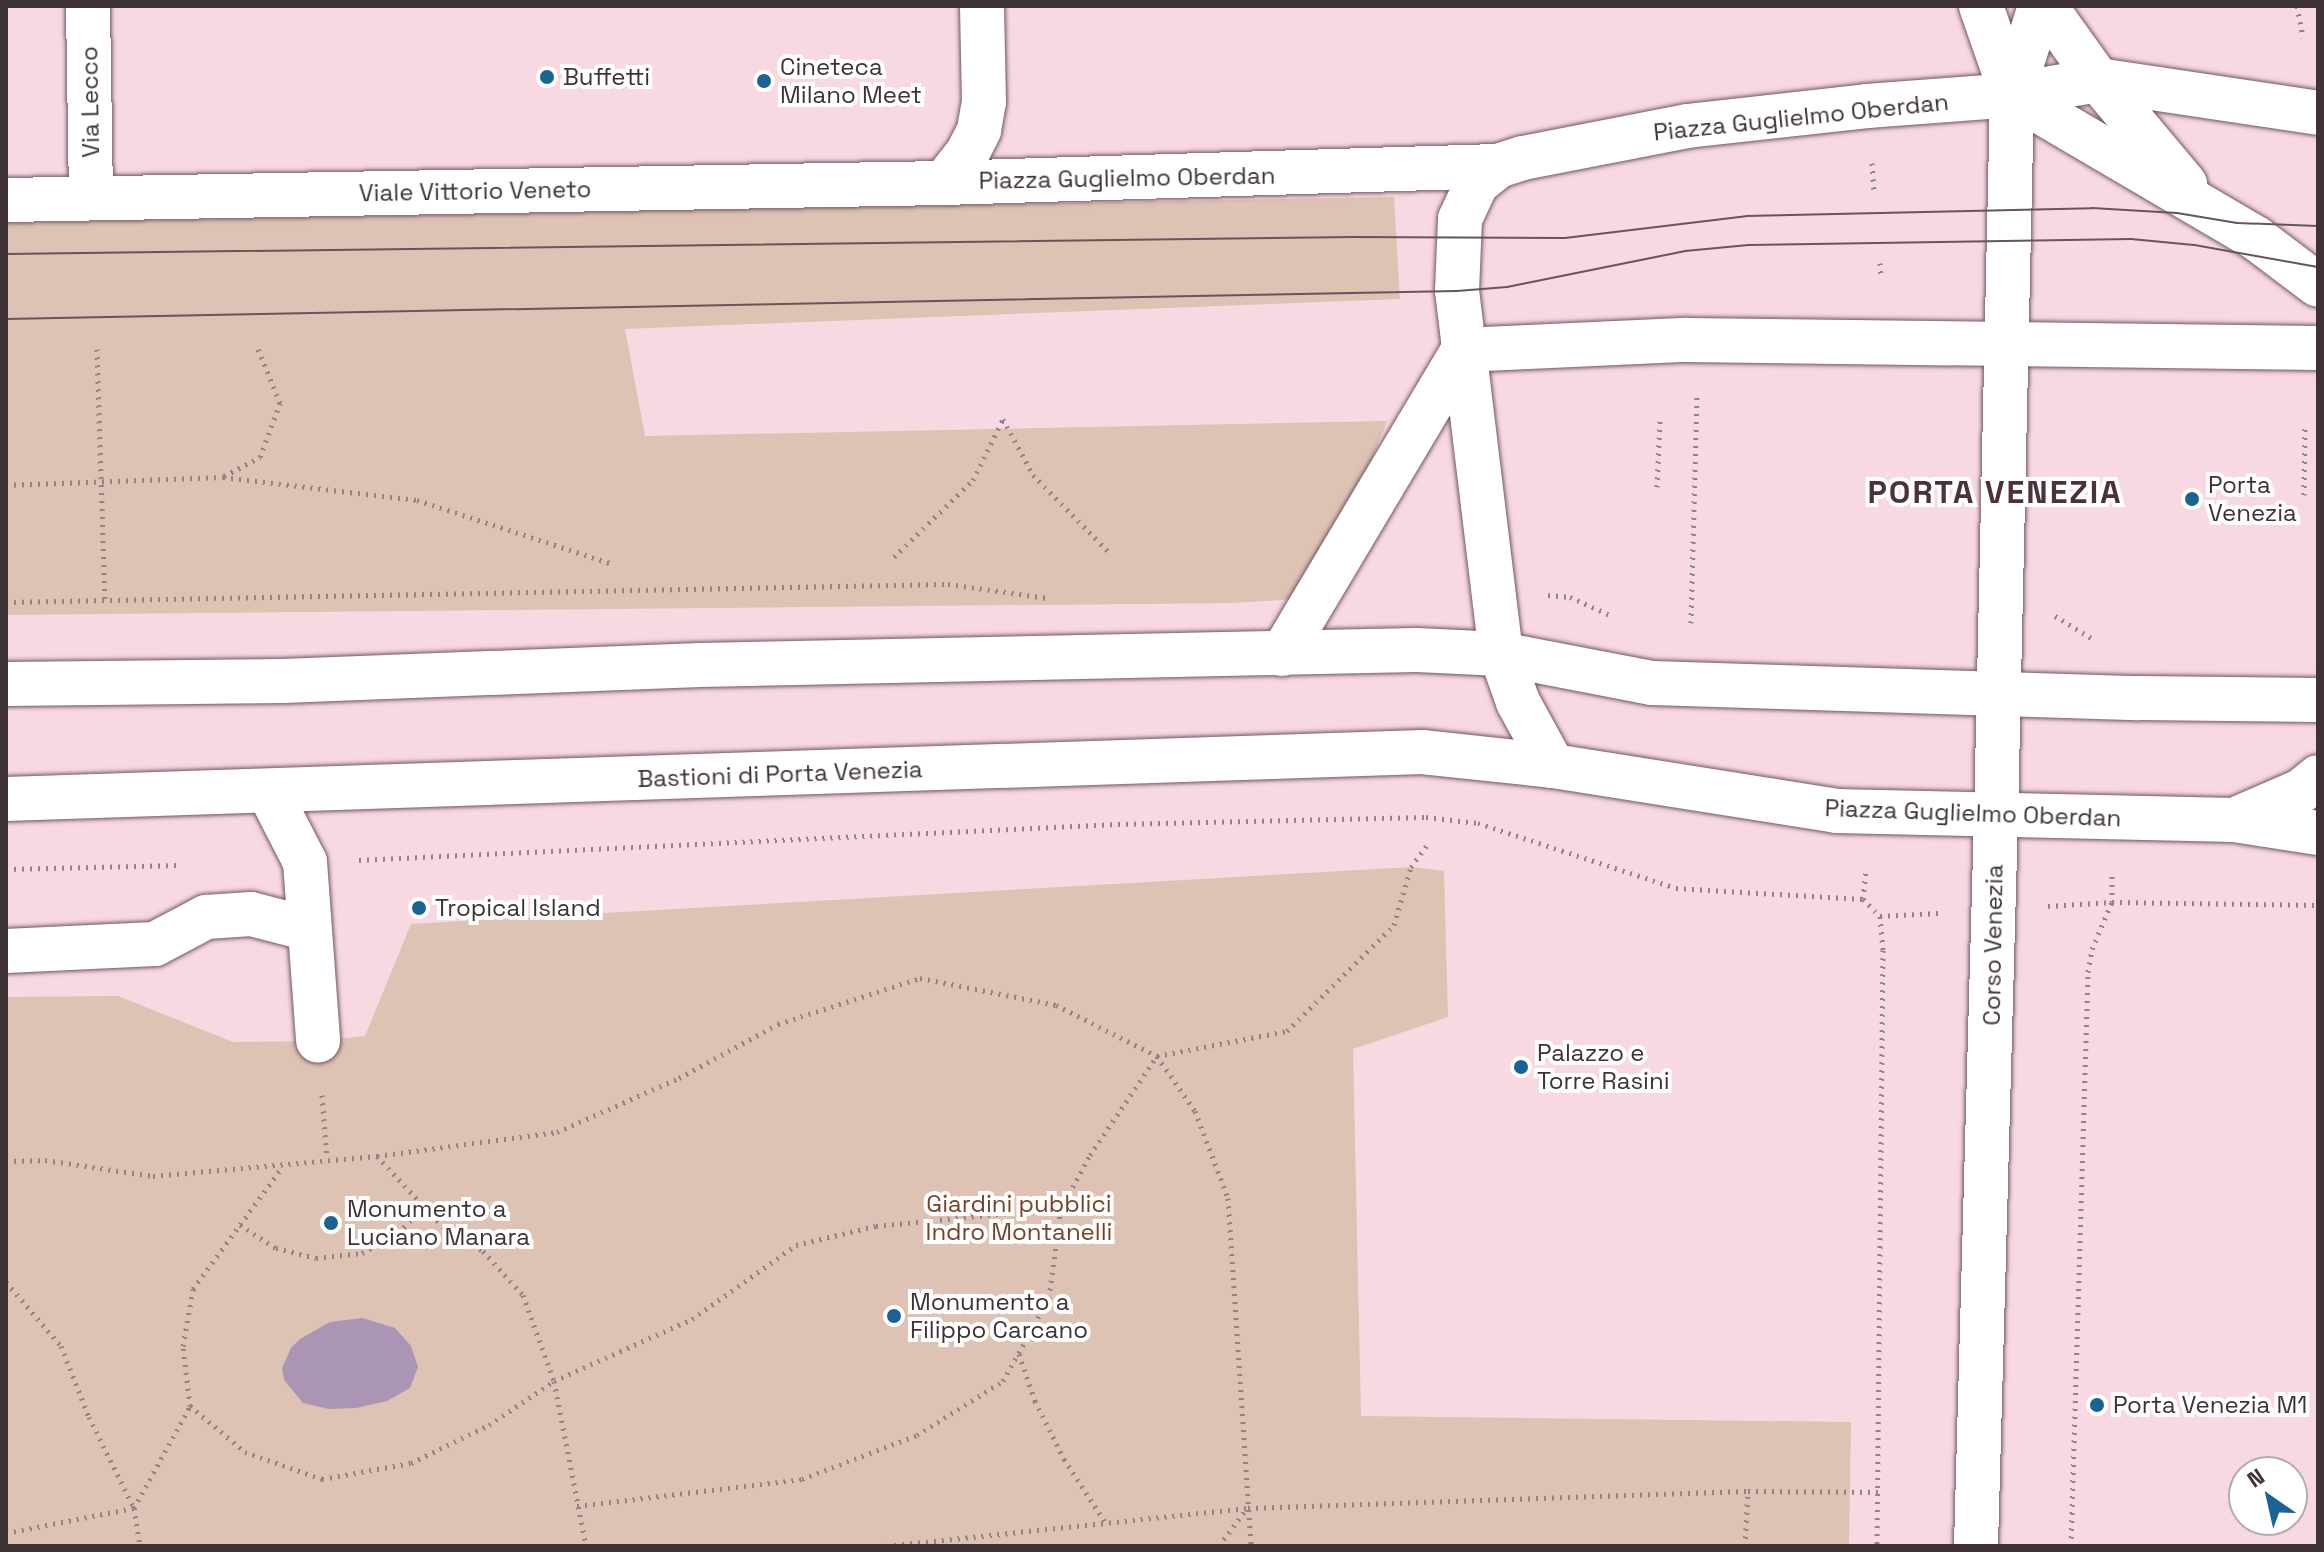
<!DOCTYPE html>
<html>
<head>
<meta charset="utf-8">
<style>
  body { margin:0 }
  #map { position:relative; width:2324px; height:1552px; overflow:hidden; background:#f8d9e1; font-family:"Space Grotesk",sans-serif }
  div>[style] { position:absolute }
  .green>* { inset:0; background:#dec2b4 }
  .water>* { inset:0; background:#aa95b4 }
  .path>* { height:5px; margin-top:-2.5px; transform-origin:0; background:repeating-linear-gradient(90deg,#968187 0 2px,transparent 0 8px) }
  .roads { filter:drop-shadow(0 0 2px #72575e) drop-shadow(0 0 2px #72575e) }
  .minor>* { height:44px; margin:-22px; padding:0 22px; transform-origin:22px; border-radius:22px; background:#fff }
  .major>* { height:44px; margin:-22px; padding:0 22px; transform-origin:22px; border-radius:22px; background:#fff }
  .tram>* { height:2px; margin:-1px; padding:0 1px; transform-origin:1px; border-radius:1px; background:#66565a }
  .dots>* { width:22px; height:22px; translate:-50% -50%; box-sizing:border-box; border:4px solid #fff; border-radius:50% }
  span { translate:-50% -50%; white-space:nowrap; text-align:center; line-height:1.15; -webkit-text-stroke:8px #fff; paint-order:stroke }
  .poi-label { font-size:24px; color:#3e3235 }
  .left { translate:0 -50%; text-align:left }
  .street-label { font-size:24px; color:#3e3235 }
  .park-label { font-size:24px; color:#754328 }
  .district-label { font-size:32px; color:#4a3238; font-weight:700; letter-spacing:2px }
  .frame { position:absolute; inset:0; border:8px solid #3e3235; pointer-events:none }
  .north { position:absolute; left:2228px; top:1456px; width:80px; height:80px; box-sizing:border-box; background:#fff; border:2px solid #b2adae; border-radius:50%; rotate:326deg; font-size:22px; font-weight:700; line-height:32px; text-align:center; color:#3e3235 }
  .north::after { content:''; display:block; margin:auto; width:28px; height:36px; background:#1b6296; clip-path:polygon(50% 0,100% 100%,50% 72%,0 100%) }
</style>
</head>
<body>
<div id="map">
  <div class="green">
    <div style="clip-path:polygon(1394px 197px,1400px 299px,625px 329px,645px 436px,1387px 421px,1363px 481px,1297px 599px,1234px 603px,6px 615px,6px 223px)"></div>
    <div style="clip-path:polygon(1411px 867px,1444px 871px,1448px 1017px,1353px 1049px,1361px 1416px,1851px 1422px,1849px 1546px,6px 1546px,6px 997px,118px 996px,233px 1042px,318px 1041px,365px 1036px,411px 924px)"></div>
  </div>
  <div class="water">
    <div style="clip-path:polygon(362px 1318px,395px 1328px,411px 1346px,418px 1367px,410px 1388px,387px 1401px,356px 1408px,329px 1409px,303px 1403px,284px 1380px,282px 1368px,291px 1348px,300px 1339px,330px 1322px)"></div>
  </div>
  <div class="path">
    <div style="left:2297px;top:6px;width:32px;rotate:79deg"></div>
    <div style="left:1872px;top:163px;width:27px;rotate:86deg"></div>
    <div style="left:1880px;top:263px;width:13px;rotate:86deg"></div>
    <div style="left:97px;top:349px;width:250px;rotate:88.2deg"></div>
    <div style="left:1003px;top:419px;width:64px;rotate:61.8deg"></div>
    <div style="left:1033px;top:475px;width:107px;rotate:45.4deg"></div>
    <div style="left:224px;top:476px;width:41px;rotate:-27.8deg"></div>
    <div style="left:260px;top:457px;width:58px;rotate:-69.7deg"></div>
    <div style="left:280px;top:403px;width:61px;rotate:-112deg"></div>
    <div style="left:6px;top:485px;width:217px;rotate:-2.1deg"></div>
    <div style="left:223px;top:477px;width:195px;rotate:6.8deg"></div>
    <div style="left:417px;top:500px;width:206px;rotate:18.1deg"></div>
    <div style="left:1657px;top:487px;width:67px;rotate:-87.4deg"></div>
    <div style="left:2304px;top:495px;width:69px;rotate:-89.2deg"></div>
    <div style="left:894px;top:557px;width:110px;rotate:-44.3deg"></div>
    <div style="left:973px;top:480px;width:68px;rotate:-63.8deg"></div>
    <div style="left:1548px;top:595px;width:22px;rotate:5deg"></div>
    <div style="left:1570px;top:597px;width:44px;rotate:24.2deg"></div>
    <div style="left:6px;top:602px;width:942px;rotate:-1.09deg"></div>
    <div style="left:948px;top:584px;width:100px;rotate:8deg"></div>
    <div style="left:2055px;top:616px;width:42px;rotate:31.4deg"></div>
    <div style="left:1691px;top:623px;width:228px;rotate:-88.5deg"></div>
    <div style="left:359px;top:860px;width:760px;rotate:-2.72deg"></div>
    <div style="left:1118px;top:824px;width:308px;rotate:-1.3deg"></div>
    <div style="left:1426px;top:817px;width:52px;rotate:6.6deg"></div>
    <div style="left:1478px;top:823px;width:208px;rotate:18.2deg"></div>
    <div style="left:1676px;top:888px;width:187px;rotate:3.4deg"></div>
    <div style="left:1863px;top:899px;width:24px;rotate:45deg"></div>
    <div style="left:1880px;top:916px;width:34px;rotate:85deg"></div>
    <div style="left:1883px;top:950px;width:596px;rotate:90.58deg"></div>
    <div style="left:6px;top:869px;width:175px;rotate:-1.3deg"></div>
    <div style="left:1863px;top:899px;width:31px;rotate:-84deg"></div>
    <div style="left:2048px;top:906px;width:64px;rotate:-3.6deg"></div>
    <div style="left:2112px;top:902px;width:206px;rotate:0.8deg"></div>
    <div style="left:1880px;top:916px;width:58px;rotate:-3deg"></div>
    <div style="left:322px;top:1095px;width:63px;rotate:85.5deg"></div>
    <div style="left:377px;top:1156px;width:100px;rotate:47deg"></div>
    <div style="left:445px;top:1229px;width:44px;rotate:30.1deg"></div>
    <div style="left:483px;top:1251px;width:59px;rotate:47.7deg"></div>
    <div style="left:523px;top:1295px;width:91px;rotate:70.2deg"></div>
    <div style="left:554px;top:1381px;width:168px;rotate:79deg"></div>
    <div style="left:6px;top:1161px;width:39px;rotate:-1deg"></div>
    <div style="left:45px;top:1160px;width:109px;rotate:8.4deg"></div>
    <div style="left:153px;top:1176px;width:225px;rotate:-5.1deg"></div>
    <div style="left:377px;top:1156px;width:182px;rotate:-7.6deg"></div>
    <div style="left:557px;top:1132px;width:133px;rotate:-23.9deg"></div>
    <div style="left:679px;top:1078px;width:113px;rotate:-28.6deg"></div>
    <div style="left:778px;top:1024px;width:149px;rotate:-17.9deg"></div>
    <div style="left:920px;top:978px;width:139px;rotate:11.2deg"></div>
    <div style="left:1056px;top:1005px;width:113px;rotate:26.8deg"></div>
    <div style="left:1157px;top:1056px;width:132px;rotate:-10.9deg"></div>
    <div style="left:1287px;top:1031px;width:151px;rotate:-44.7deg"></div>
    <div style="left:1394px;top:925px;width:60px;rotate:-73.7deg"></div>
    <div style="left:1411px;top:867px;width:27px;rotate:-54deg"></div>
    <div style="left:240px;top:1225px;width:43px;rotate:32.6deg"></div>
    <div style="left:276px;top:1248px;width:41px;rotate:14deg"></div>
    <div style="left:316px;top:1258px;width:46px;rotate:-6.2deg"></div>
    <div style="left:362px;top:1253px;width:41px;rotate:-29.1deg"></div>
    <div style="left:398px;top:1233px;width:37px;rotate:-44deg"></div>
    <div style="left:6px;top:1282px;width:84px;rotate:49.3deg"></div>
    <div style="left:61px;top:1346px;width:76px;rotate:68.5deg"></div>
    <div style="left:89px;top:1417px;width:102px;rotate:63.7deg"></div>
    <div style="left:134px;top:1508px;width:38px;rotate:81deg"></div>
    <div style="left:1019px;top:1354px;width:50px;rotate:71.2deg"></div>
    <div style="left:1035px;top:1401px;width:65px;rotate:63.4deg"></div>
    <div style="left:1064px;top:1459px;width:75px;rotate:56.9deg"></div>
    <div style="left:190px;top:1406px;width:72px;rotate:39.9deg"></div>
    <div style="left:245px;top:1452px;width:82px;rotate:19.3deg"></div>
    <div style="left:322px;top:1479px;width:90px;rotate:-10.2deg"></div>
    <div style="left:411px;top:1463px;width:87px;rotate:-26deg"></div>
    <div style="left:489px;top:1425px;width:78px;rotate:-34.1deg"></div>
    <div style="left:554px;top:1381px;width:151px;rotate:-24.2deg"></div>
    <div style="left:692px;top:1319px;width:128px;rotate:-35.4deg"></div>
    <div style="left:796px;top:1245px;width:82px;rotate:-13.4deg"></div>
    <div style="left:876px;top:1226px;width:186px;rotate:-5.6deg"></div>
    <div style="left:577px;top:1506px;width:227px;rotate:-6.8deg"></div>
    <div style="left:802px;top:1479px;width:123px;rotate:-20.9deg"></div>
    <div style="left:917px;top:1435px;width:102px;rotate:-32.1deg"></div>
    <div style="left:1003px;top:1381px;width:95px;rotate:-61deg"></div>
    <div style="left:1049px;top:1298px;width:91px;rotate:-82.4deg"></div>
    <div style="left:1061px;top:1208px;width:60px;rotate:-61.3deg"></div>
    <div style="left:1090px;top:1155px;width:120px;rotate:-55.9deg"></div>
    <div style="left:1157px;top:1056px;width:67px;rotate:55.4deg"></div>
    <div style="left:1195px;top:1111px;width:93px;rotate:69.2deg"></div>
    <div style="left:1228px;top:1198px;width:349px;rotate:86.2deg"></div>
    <div style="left:134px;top:1508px;width:116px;rotate:-61.2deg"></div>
    <div style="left:190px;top:1406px;width:60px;rotate:-96.7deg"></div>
    <div style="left:183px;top:1346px;width:58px;rotate:-80deg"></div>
    <div style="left:193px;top:1289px;width:152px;rotate:-53.8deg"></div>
    <div style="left:6px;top:1533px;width:130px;rotate:-11.1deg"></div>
    <div style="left:886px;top:1546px;width:364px;rotate:-6deg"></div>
    <div style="left:1248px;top:1508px;width:500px;rotate:-1.95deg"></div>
    <div style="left:1748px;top:1491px;width:131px;rotate:0.4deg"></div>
    <div style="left:1219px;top:1546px;width:47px;rotate:-53.6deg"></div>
    <div style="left:1745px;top:1546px;width:55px;rotate:-86.9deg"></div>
    <div style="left:2071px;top:1546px;width:574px;rotate:-88.3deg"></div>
    <div style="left:2088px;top:972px;width:23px;rotate:-80deg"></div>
    <div style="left:2092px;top:949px;width:51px;rotate:-66.9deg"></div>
    <div style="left:2112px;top:902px;width:30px;rotate:-90deg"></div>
  </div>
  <div class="roads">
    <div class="minor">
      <div style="left:88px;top:6px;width:192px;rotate:89.1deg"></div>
      <div style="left:2098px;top:80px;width:222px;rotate:8.5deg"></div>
      <div style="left:944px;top:183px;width:37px;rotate:-52deg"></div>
      <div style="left:967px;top:154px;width:27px;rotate:-63deg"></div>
      <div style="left:979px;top:130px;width:28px;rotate:-80deg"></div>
      <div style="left:984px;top:102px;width:96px;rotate:-91.2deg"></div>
      <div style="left:6px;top:200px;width:938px;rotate:-1.04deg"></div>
      <div style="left:944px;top:183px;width:554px;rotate:-1.76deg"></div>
      <div style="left:1463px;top:350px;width:224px;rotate:-2.6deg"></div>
      <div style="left:1687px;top:340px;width:631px;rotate:0.73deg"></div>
      <div style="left:269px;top:792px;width:79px;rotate:62.8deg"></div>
      <div style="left:305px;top:862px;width:179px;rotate:85.8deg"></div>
      <div style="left:6px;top:951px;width:149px;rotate:-2.7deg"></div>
      <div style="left:155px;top:944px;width:58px;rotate:-27.9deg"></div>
      <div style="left:206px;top:917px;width:45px;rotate:-3.8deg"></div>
      <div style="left:251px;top:914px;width:60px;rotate:14.5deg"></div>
      <div style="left:1976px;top:1546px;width:729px;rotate:-88.43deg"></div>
    </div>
    <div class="major">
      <div style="left:1981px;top:6px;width:94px;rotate:70.8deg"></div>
      <div style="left:2045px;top:6px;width:91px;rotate:54.4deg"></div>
      <div style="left:2098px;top:80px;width:136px;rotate:50.1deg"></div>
      <div style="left:2012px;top:95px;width:284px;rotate:30.4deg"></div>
      <div style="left:2257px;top:239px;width:76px;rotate:37deg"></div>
      <div style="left:1282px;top:654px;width:354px;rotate:-59.2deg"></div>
      <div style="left:6px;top:684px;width:277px;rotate:-0.6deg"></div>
      <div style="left:283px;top:681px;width:417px;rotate:-2.2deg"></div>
      <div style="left:700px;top:665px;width:717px;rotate:-1.2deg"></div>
      <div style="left:1417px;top:650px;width:84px;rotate:2.7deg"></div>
      <div style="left:1501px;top:654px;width:154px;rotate:10.9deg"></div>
      <div style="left:1652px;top:683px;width:486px;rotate:1.8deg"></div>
      <div style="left:2138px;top:698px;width:180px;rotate:0.6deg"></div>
      <div style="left:1553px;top:766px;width:73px;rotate:-118.7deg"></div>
      <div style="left:1518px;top:702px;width:51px;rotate:-109.5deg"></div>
      <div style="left:1501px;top:654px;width:366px;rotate:-96.9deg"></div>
      <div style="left:1457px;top:291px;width:72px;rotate:-87.6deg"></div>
      <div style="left:1460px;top:219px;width:38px;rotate:-65deg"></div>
      <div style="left:1476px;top:184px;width:28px;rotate:-39deg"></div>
      <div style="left:1498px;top:166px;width:26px;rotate:-18deg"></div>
      <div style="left:1523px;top:158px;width:167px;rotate:-11deg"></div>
      <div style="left:1687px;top:126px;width:181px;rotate:-6.3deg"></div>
      <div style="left:1867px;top:106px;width:145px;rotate:-4.3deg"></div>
      <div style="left:2012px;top:95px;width:87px;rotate:-9.9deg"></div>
      <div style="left:6px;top:799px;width:1417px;rotate:-1.9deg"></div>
      <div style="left:1422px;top:752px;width:132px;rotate:6.1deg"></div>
      <div style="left:1553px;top:766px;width:287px;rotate:9deg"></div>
      <div style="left:1836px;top:811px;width:398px;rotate:1.3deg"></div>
      <div style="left:2234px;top:820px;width:73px;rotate:-23.4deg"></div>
      <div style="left:2301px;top:791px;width:22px;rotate:-39deg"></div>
      <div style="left:1996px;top:817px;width:722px;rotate:-88.73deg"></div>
      <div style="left:2012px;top:95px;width:93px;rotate:-72.5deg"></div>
      <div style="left:2234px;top:820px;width:85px;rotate:8.8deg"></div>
    </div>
  </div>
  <div class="tram">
    <div style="left:6px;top:254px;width:1346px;rotate:-0.72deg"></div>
    <div style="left:1352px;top:237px;width:213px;rotate:0.3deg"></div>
    <div style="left:1565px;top:238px;width:182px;rotate:-6.9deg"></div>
    <div style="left:1746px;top:216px;width:346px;rotate:-1.3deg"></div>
    <div style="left:2092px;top:208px;width:85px;rotate:3.4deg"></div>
    <div style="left:2177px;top:213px;width:61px;rotate:9.5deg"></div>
    <div style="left:2237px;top:223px;width:81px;rotate:2.1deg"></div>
    <div style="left:6px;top:319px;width:1451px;rotate:-1.11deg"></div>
    <div style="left:1457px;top:291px;width:50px;rotate:-4.6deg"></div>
    <div style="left:1507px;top:287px;width:182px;rotate:-11.4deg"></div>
    <div style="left:1685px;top:251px;width:64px;rotate:-5.4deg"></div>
    <div style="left:1749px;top:245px;width:382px;rotate:-0.9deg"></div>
    <div style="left:2131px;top:239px;width:63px;rotate:5.4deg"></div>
    <div style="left:2194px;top:245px;width:126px;rotate:10.1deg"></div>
  </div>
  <div class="dots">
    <div style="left:547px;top:77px;background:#1b6296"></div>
    <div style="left:764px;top:81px;background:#1b6296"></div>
    <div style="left:2192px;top:499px;background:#1b6296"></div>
    <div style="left:419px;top:908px;background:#1b6296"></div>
    <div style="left:1521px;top:1067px;background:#1b6296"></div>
    <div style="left:331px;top:1223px;background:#1b6296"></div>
    <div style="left:894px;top:1316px;background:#1b6296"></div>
    <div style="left:2097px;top:1405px;background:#1b6296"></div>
  </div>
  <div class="poi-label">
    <span class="left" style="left:780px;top:81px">Cineteca<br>Milano Meet</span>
    <span class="left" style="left:563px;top:77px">Buffetti</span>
    <span class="left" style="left:2208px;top:499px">Porta<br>Venezia</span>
    <span class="left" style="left:435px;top:908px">Tropical Island</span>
    <span class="left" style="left:1537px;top:1067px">Palazzo e<br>Torre Rasini</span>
    <span class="left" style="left:347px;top:1223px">Monumento a<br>Luciano Manara</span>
    <span class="left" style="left:910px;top:1316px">Monumento a<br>Filippo Carcano</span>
    <span class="left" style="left:2113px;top:1405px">Porta Venezia M1</span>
  </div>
  <div class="street-label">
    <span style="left:90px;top:102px;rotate:-91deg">Via Lecco</span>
    <span style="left:1801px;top:117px;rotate:-6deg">Piazza Guglielmo Oberdan</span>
    <span style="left:1127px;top:178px;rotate:-1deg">Piazza Guglielmo Oberdan</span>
    <span style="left:475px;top:191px;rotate:-1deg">Viale Vittorio Veneto</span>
    <span style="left:780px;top:774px;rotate:-2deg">Bastioni di Porta Venezia</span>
    <span style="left:1973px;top:813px;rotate:2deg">Piazza Guglielmo Oberdan</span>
    <span style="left:1993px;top:945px;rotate:-89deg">Corso Venezia</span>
  </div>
  <div class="park-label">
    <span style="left:1019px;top:1218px">Giardini pubblici<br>Indro Montanelli</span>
  </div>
  <div class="district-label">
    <span style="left:1995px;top:492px">PORTA VENEZIA</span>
  </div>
  <div class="frame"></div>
  <div class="north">N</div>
</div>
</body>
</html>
